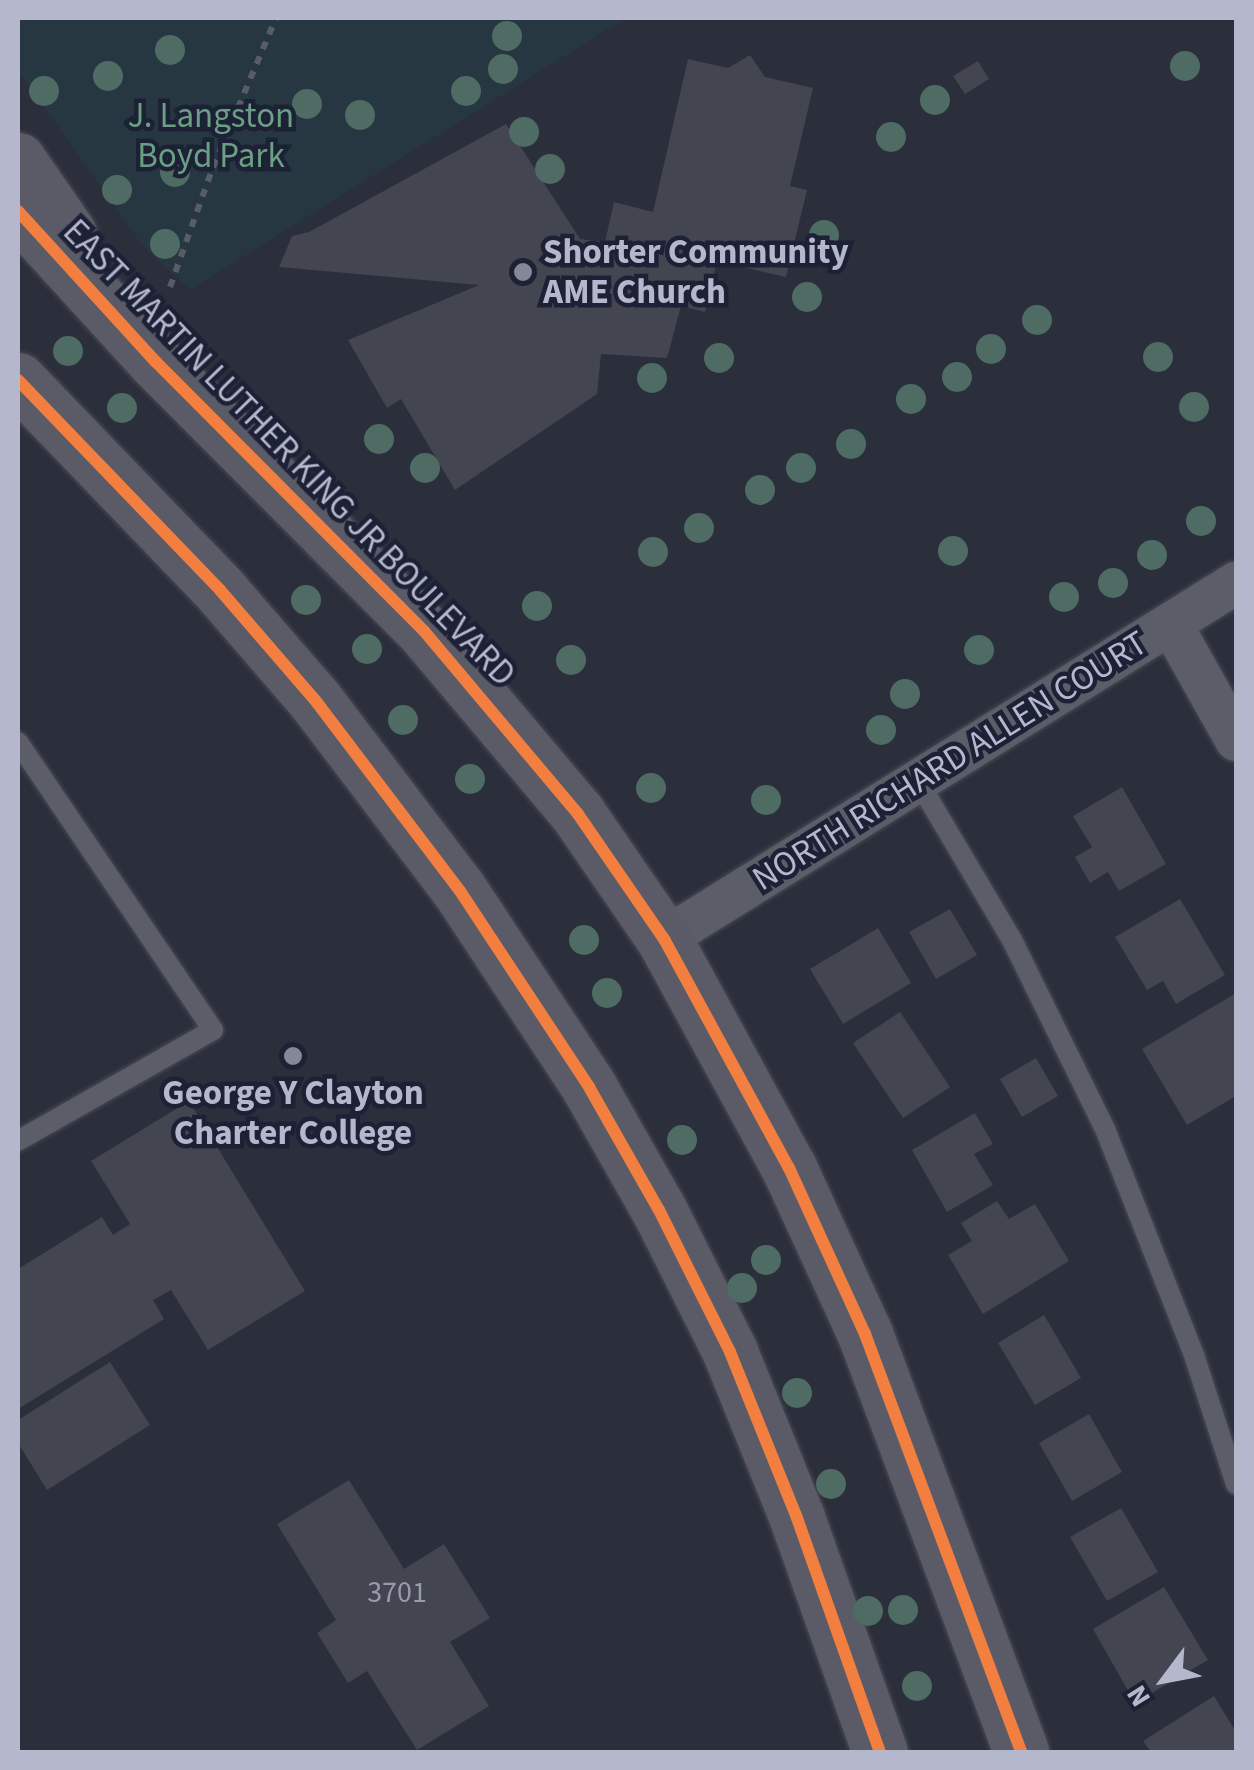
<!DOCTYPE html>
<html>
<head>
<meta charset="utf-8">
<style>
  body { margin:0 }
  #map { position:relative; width:1254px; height:1770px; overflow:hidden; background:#2b2e3b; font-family:"Source Sans 3",sans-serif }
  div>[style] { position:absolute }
  .green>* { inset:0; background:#273742 }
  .building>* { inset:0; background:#434550 }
  .path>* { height:6px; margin-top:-3px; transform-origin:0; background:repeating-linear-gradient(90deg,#585c66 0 8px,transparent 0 16px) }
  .roads { filter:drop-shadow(0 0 2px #474a54) drop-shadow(0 0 2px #474a54) }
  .lane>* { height:20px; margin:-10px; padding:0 10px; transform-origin:10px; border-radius:10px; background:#5b5d68 }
  .street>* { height:42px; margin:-21px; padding:0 21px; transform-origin:21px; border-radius:21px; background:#5b5d68 }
  .secondary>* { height:55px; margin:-27.5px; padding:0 27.5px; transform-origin:27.5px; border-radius:27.5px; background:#5a5b66 }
  .cycleway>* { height:12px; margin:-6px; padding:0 6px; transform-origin:6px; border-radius:6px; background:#f27e40 }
  .trees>* { width:30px; height:30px; margin:-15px; border-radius:50%; background:#4e6c63 }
  .dots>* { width:28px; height:28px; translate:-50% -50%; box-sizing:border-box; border:5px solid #1d2136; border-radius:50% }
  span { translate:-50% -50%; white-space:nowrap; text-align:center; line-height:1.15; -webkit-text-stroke:9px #1d2136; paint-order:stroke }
  .number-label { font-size:30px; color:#989bad }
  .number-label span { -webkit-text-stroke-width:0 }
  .park-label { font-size:35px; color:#6b9e83 }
  .poi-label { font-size:35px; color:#b5b8cc; font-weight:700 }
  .left { translate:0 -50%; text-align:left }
  .street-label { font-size:35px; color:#b5b8cc }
  .frame { position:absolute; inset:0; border:20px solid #b5b8cc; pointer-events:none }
  .north { position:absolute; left:1114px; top:1630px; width:100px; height:100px; -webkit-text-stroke:8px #1d2136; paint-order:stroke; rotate:238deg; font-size:28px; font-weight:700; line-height:40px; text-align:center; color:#b5b8cc }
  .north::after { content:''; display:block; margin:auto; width:35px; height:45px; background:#b5b8cc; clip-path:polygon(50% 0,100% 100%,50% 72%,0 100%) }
</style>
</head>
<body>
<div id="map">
  <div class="green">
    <div style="clip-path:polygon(18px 18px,626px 18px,190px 290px,143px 246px,18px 70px)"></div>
  </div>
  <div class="building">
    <div style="clip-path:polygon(750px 55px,765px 77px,813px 88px,790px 186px,807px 190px,786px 277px,717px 261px,705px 312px,681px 306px,667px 358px,601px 354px,597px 394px,455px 490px,401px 399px,387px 408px,348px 340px,479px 285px,279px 267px,292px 236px,309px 232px,506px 124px,580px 239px,605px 242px,614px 202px,653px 212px,688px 59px,728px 68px)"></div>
    <div style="clip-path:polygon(978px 61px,989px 79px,965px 94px,953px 76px)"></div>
    <div style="clip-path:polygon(1122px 787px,1166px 864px,1119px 891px,1108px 872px,1090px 883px,1075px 857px,1092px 847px,1073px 816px)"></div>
    <div style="clip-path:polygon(1180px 899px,1225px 975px,1176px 1004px,1163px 981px,1147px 990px,1115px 937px)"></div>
    <div style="clip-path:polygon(950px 909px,977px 955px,936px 979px,909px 932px)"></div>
    <div style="clip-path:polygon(878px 928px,911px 983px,843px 1024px,810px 969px)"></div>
    <div style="clip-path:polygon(1236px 993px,1236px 1096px,1187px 1125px,1142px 1049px)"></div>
    <div style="clip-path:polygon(900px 1012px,950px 1087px,903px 1118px,853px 1043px)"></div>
    <div style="clip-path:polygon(1036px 1058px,1058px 1096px,1022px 1117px,1000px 1079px)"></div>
    <div style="clip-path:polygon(189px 1101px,305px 1291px,208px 1350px,171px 1290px,153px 1300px,164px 1319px,18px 1409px,18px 1269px,102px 1217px,113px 1235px,130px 1224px,91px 1161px)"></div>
    <div style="clip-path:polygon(975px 1113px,993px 1144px,974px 1154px,993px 1185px,947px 1212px,912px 1150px)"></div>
    <div style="clip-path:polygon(997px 1201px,1009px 1219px,1035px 1204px,1069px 1261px,983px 1314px,948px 1255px,972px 1241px,961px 1223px)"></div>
    <div style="clip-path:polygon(1044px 1315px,1081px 1378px,1035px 1405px,998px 1343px)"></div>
    <div style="clip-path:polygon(110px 1362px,150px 1425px,47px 1490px,18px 1443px,18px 1420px)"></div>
    <div style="clip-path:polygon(1089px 1414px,1122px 1472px,1072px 1501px,1039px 1443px)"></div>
    <div style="clip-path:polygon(349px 1480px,404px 1569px,444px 1544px,490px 1618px,450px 1642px,489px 1706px,417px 1750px,367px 1671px,348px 1683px,317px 1633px,336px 1620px,277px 1524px)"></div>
    <div style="clip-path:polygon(1121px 1508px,1158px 1572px,1107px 1601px,1070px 1537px)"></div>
    <div style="clip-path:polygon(1164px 1587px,1208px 1660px,1135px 1703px,1093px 1629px)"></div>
    <div style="clip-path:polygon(1214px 1696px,1236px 1732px,1236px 1752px,1151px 1752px,1143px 1741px)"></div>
  </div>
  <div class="path">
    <div style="left:170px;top:287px;width:127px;rotate:-70.3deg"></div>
    <div style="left:213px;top:167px;width:162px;rotate:-67.1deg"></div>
  </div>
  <div class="roads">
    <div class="lane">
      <div style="left:18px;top:742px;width:348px;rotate:55.9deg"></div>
      <div style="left:213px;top:1030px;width:224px;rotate:150.4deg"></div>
      <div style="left:918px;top:781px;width:185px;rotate:59.4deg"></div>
      <div style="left:1012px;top:940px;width:211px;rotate:63.8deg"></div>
      <div style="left:1105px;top:1129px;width:243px;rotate:68.5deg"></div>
      <div style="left:1194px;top:1355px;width:136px;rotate:72deg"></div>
    </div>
    <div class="street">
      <div style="left:1171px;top:624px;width:133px;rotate:60.7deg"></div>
      <div style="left:664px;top:939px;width:674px;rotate:-31.9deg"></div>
    </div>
    <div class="secondary">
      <div style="left:18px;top:160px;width:90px;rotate:55.4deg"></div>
      <div style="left:18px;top:211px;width:203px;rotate:47.6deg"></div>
      <div style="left:155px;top:361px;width:381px;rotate:45.1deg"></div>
      <div style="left:424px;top:631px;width:239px;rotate:49.9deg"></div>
      <div style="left:578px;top:814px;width:152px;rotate:55.5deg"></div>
      <div style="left:664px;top:939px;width:261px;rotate:61.4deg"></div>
      <div style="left:789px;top:1168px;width:183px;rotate:65.4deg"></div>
      <div style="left:865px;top:1334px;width:446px;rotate:69.5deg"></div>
      <div style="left:18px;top:380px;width:291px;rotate:46.1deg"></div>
      <div style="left:220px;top:590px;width:145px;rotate:49.2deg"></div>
      <div style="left:315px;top:700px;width:240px;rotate:52.8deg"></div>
      <div style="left:460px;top:891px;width:235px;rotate:56.6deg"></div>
      <div style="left:589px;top:1087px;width:142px;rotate:60.4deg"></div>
      <div style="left:659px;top:1210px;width:159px;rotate:63.4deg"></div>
      <div style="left:730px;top:1352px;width:179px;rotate:68deg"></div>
      <div style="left:797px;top:1518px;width:248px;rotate:70.5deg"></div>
    </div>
  </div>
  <div class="cycleway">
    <div style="left:18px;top:211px;width:203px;rotate:47.6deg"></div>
    <div style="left:155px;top:361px;width:381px;rotate:45.1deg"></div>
    <div style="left:424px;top:631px;width:239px;rotate:49.9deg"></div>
    <div style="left:578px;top:814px;width:152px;rotate:55.5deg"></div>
    <div style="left:664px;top:939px;width:261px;rotate:61.4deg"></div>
    <div style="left:789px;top:1168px;width:183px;rotate:65.4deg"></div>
    <div style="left:865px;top:1334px;width:446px;rotate:69.5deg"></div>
    <div style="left:18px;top:380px;width:291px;rotate:46.1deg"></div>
    <div style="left:220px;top:590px;width:145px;rotate:49.2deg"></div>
    <div style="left:315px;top:700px;width:240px;rotate:52.8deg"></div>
    <div style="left:460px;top:891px;width:235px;rotate:56.6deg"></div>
    <div style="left:589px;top:1087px;width:142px;rotate:60.4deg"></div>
    <div style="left:659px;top:1210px;width:159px;rotate:63.4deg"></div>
    <div style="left:730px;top:1352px;width:179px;rotate:68deg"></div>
    <div style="left:797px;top:1518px;width:248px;rotate:70.5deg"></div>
  </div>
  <div class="trees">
    <div style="left:507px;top:36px"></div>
    <div style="left:170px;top:50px"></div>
    <div style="left:1185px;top:66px"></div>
    <div style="left:503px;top:69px"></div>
    <div style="left:108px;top:76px"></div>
    <div style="left:44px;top:91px"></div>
    <div style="left:466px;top:91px"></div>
    <div style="left:935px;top:100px"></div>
    <div style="left:307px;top:104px"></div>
    <div style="left:360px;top:115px"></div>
    <div style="left:524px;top:132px"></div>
    <div style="left:891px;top:137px"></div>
    <div style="left:550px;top:169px"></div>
    <div style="left:175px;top:172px"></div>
    <div style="left:117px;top:190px"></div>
    <div style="left:824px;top:235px"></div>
    <div style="left:165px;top:244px"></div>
    <div style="left:807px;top:297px"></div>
    <div style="left:1037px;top:320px"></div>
    <div style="left:991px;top:349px"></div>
    <div style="left:68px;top:351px"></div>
    <div style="left:1158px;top:357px"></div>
    <div style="left:719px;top:358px"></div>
    <div style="left:957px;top:377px"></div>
    <div style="left:652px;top:378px"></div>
    <div style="left:911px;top:399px"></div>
    <div style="left:1194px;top:407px"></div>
    <div style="left:122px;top:408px"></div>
    <div style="left:379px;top:439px"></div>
    <div style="left:851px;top:444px"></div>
    <div style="left:425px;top:468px"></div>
    <div style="left:801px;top:468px"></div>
    <div style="left:760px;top:490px"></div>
    <div style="left:1201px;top:521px"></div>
    <div style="left:699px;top:528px"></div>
    <div style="left:953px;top:551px"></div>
    <div style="left:653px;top:552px"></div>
    <div style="left:1152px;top:555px"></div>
    <div style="left:1113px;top:583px"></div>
    <div style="left:1064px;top:597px"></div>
    <div style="left:306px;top:600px"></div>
    <div style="left:537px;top:606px"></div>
    <div style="left:367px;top:649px"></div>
    <div style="left:979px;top:650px"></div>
    <div style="left:571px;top:660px"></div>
    <div style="left:905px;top:694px"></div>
    <div style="left:403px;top:720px"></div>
    <div style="left:881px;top:730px"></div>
    <div style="left:470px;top:779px"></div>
    <div style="left:651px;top:788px"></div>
    <div style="left:766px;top:800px"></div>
    <div style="left:584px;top:940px"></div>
    <div style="left:607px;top:993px"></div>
    <div style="left:682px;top:1140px"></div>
    <div style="left:766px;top:1260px"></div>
    <div style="left:742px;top:1288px"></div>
    <div style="left:797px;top:1393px"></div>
    <div style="left:831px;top:1484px"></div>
    <div style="left:903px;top:1610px"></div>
    <div style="left:868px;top:1611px"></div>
    <div style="left:917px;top:1686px"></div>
  </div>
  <div class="dots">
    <div style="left:523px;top:272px;background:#858899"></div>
    <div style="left:293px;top:1056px;background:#858899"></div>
  </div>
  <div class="number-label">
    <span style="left:397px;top:1593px">3701</span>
  </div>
  <div class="park-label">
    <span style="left:211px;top:136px">J. Langston<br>Boyd Park</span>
  </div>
  <div class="poi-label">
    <span class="left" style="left:543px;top:272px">Shorter Community<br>AME Church</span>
    <span style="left:293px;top:1113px">George Y Clayton<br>Charter College</span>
  </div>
  <div class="street-label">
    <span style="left:289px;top:453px;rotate:46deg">EAST MARTIN LUTHER KING JR BOULEVARD</span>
    <span style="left:950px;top:761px;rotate:-32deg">NORTH RICHARD ALLEN COURT</span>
  </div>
  <div class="frame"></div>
  <div class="north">N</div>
</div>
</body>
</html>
